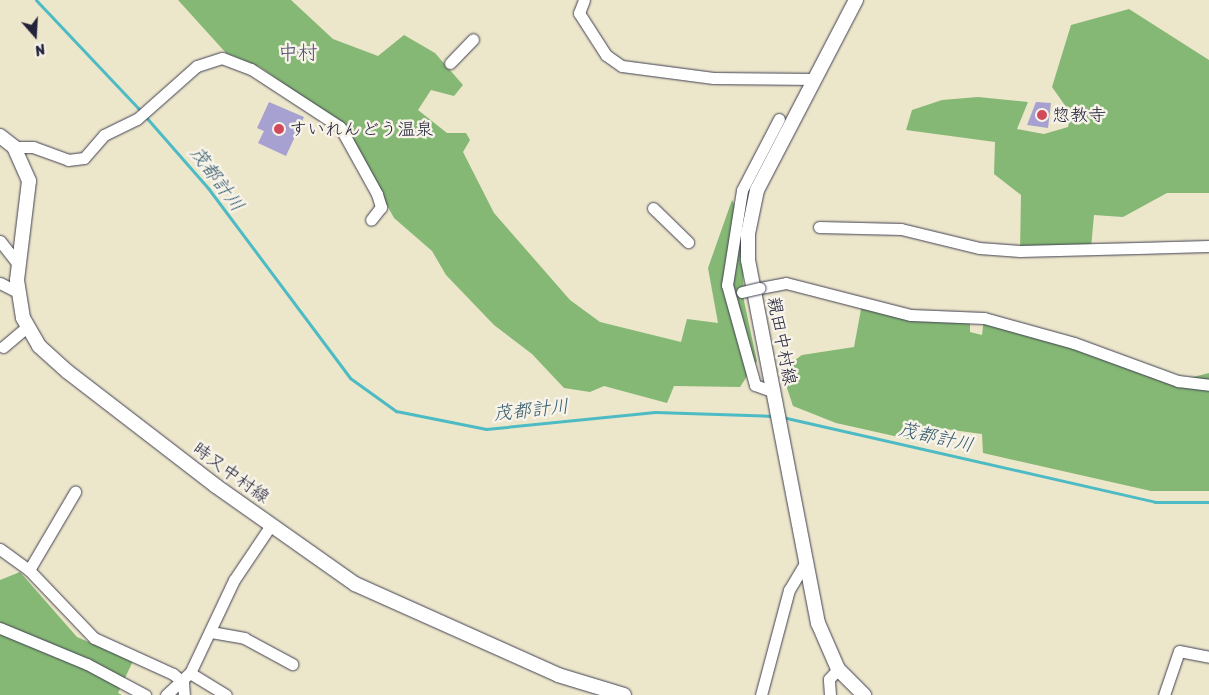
<!DOCTYPE html>
<html>
<head>
<meta charset="utf-8">
<style>
  body { margin:0 }
  #map { position:relative; width:1209px; height:695px; overflow:hidden; background:#ece6cb; font-family:Sriracha,"Klee One",sans-serif }
  div>[style] { position:absolute }
  .forest>* { inset:0; background:#85b874 }
  .stream>* { height:3px; margin:-1.5px; padding:0 1.5px; transform-origin:1.5px; border-radius:1.5px; background:#4dbbc4 }
  .building>* { inset:0; background:#a7a1d2 }
  .roads { filter:drop-shadow(0 0 1px #403f51) drop-shadow(0 0 1px #403f51) }
  .minor>* { height:11px; margin:-5.5px; padding:0 5.5px; transform-origin:5.5px; border-radius:5.5px; background:#fff }
  .major>* { height:14px; margin:-7px; padding:0 7px; transform-origin:7px; border-radius:7px; background:#fff }
  .bridges { filter:drop-shadow(0 0 1px #403f51) drop-shadow(0 0 1px #403f51) }
  .minor-bridge>* { height:11px; margin:-5.5px; padding:0 5.5px; transform-origin:5.5px; border-radius:5.5px; background:#fff }
  .dots>* { width:14px; height:14px; translate:-50% -50%; box-sizing:border-box; border:2px solid #f7f3e8; border-radius:50% }
  span { translate:-50% -50%; white-space:nowrap; text-align:center; line-height:1.15; -webkit-text-stroke:5px #f7f3e8; paint-order:stroke }
  .poi-label { font-size:18px; color:#22223b }
  .left { translate:0 -50%; text-align:left }
  .street-label { font-size:18px; color:#22223b }
  .water-label { font-size:19px; color:#31586b; font-style:italic }
  .quarter-label { font-size:20px; color:#514e70 }
  .north { position:absolute; left:10px; top:10px; width:50px; height:50px; -webkit-text-stroke:4px #f7f3e8; paint-order:stroke; rotate:161deg; font-size:14px; font-weight:700; line-height:20px; text-align:center; color:#22223b }
  .north::after { content:''; display:block; margin:auto; width:18px; height:22px; background:#22223b; clip-path:polygon(50% 0,100% 100%,50% 72%,0 100%) }
</style>
</head>
<body>
<div id="map">
  <div class="forest">
    <div style="clip-path:polygon(178px 0,291px 0,333px 39px,378px 56px,404px 35px,435px 53px,463px 85px,454px 96px,431px 90px,418px 110px,447px 133px,466px 133px,470px 140px,463px 152px,494px 213px,570px 300px,600px 322px,681px 342px,687px 319px,718px 323px,708px 268px,732px 200px,741px 216px,744px 301px,757px 361px,740px 387px,674px 386px,667px 403px,604px 386px,590px 392px,564px 388px,532px 354px,494px 325px,446px 275px,432px 251px,394px 218px,343px 125px,260px 67px,226px 53px)"></div>
    <div style="clip-path:polygon(1129px 9px,1209px 60px,1209px 193px,1167px 193px,1123px 217px,1094px 215px,1091px 248px,1020px 251px,1021px 195px,994px 174px,995px 142px,906px 130px,912px 110px,942px 100px,978px 97px,1028px 102px,1017px 129px,1044px 134px,1068px 127px,1071px 114px,1052px 87px,1071px 25px)"></div>
    <div style="clip-path:polygon(862px 304px,970px 317px,970px 332px,982px 335px,984px 318px,1177px 381px,1209px 373px,1209px 491px,1151px 491px,983px 453px,982px 434px,930px 427px,912px 440px,836px 423px,793px 406px,781px 370px,802px 355px,854px 347px)"></div>
    <div style="clip-path:polygon(20px 572px,77px 637px,133px 661px,118px 693px,122px 695px,0 695px,0 580px)"></div>
  </div>
  <div class="stream">
    <div style="left:36px;top:0;width:153px;rotate:46.6deg"></div>
    <div style="left:145px;top:116px;width:96px;rotate:48.8deg"></div>
    <div style="left:208px;top:188px;width:237px;rotate:53.2deg"></div>
    <div style="left:350px;top:378px;width:57px;rotate:35.7deg"></div>
    <div style="left:396px;top:411px;width:92px;rotate:11.3deg"></div>
    <div style="left:486px;top:429px;width:170px;rotate:-5.7deg"></div>
    <div style="left:655px;top:412px;width:118px;rotate:1.9deg"></div>
    <div style="left:782px;top:417px;width:383px;rotate:12.8deg"></div>
    <div style="left:1155px;top:502px;width:54px"></div>
  </div>
  <div class="building">
    <div style="clip-path:polygon(269px 102px,304px 117px,286px 156px,258px 143px,264px 131px,257px 128px)"></div>
    <div style="clip-path:polygon(1036px 102px,1051px 103px,1048px 128px,1027px 125px)"></div>
  </div>
  <div class="roads">
    <div class="minor">
      <div style="left:584px;top:0;width:14px;rotate:111deg"></div>
      <div style="left:579px;top:13px;width:50px;rotate:57.3deg"></div>
      <div style="left:606px;top:55px;width:19px;rotate:35deg"></div>
      <div style="left:622px;top:66px;width:92px;rotate:7.5deg"></div>
      <div style="left:713px;top:78px;width:101px;rotate:0.6deg"></div>
      <div style="left:450px;top:63px;width:33px;rotate:-46deg"></div>
      <div style="left:14px;top:147px;width:19px"></div>
      <div style="left:33px;top:147px;width:37px;rotate:20deg"></div>
      <div style="left:68px;top:160px;width:16px;rotate:-7deg"></div>
      <div style="left:84px;top:158px;width:30px;rotate:-49deg"></div>
      <div style="left:104px;top:135px;width:37px;rotate:-26deg"></div>
      <div style="left:137px;top:119px;width:80px;rotate:-41.5deg"></div>
      <div style="left:197px;top:66px;width:26px;rotate:-18deg"></div>
      <div style="left:222px;top:58px;width:31px;rotate:21deg"></div>
      <div style="left:251px;top:69px;width:106px;rotate:33.1deg"></div>
      <div style="left:340px;top:127px;width:77px;rotate:61.1deg"></div>
      <div style="left:377px;top:194px;width:14px;rotate:73deg"></div>
      <div style="left:381px;top:207px;width:16px;rotate:128deg"></div>
      <div style="left:653px;top:208px;width:49px;rotate:44.2deg"></div>
      <div style="left:819px;top:227px;width:82px;rotate:1.4deg"></div>
      <div style="left:901px;top:229px;width:80px;rotate:13.7deg"></div>
      <div style="left:979px;top:248px;width:41px;rotate:4.2deg"></div>
      <div style="left:1020px;top:251px;width:189px;rotate:-1.5deg"></div>
      <div style="left:0;top:241px;width:31px;rotate:52deg"></div>
      <div style="left:0;top:283px;width:20px;rotate:27deg"></div>
      <div style="left:760px;top:288px;width:26px;rotate:-11deg"></div>
      <div style="left:786px;top:283px;width:129px;rotate:14.4deg"></div>
      <div style="left:911px;top:315px;width:73px;rotate:2.4deg"></div>
      <div style="left:984px;top:318px;width:93px;rotate:15.5deg"></div>
      <div style="left:1074px;top:343px;width:111px;rotate:20.1deg"></div>
      <div style="left:1178px;top:381px;width:31px;rotate:7deg"></div>
      <div style="left:3px;top:347px;width:31px;rotate:-40deg"></div>
      <div style="left:772px;top:391px;width:18px;rotate:-161deg"></div>
      <div style="left:755px;top:385px;width:104px;rotate:-105.6deg"></div>
      <div style="left:727px;top:285px;width:96px;rotate:-81deg"></div>
      <div style="left:742px;top:190px;width:80px;rotate:-62.5deg"></div>
      <div style="left:0;top:549px;width:36px;rotate:36deg"></div>
      <div style="left:29px;top:570px;width:94px;rotate:46.3deg"></div>
      <div style="left:94px;top:638px;width:87px;rotate:24.5deg"></div>
      <div style="left:173px;top:674px;width:13px;rotate:39deg"></div>
      <div style="left:183px;top:682px;width:13px;rotate:86deg"></div>
      <div style="left:29px;top:570px;width:91px;rotate:-59.5deg"></div>
      <div style="left:0;top:628px;width:94px;rotate:22.5deg"></div>
      <div style="left:87px;top:664px;width:66px;rotate:28.1deg"></div>
      <div style="left:211px;top:632px;width:34px;rotate:10deg"></div>
      <div style="left:244px;top:638px;width:55px;rotate:28.4deg"></div>
      <div style="left:190px;top:673px;width:42px;rotate:31.4deg"></div>
      <div style="left:166px;top:695px;width:33px;rotate:-43deg"></div>
      <div style="left:190px;top:673px;width:103px;rotate:-64.7deg"></div>
      <div style="left:234px;top:580px;width:66px;rotate:-56.1deg"></div>
      <div style="left:761px;top:695px;width:109px;rotate:-75.1deg"></div>
      <div style="left:789px;top:590px;width:31px;rotate:-59deg"></div>
      <div style="left:830px;top:695px;width:16px;rotate:-94deg"></div>
      <div style="left:829px;top:679px;width:13px;rotate:-48deg"></div>
      <div style="left:1164px;top:695px;width:46px;rotate:-71.2deg"></div>
      <div style="left:1179px;top:651px;width:31px;rotate:11deg"></div>
    </div>
    <div class="major">
      <div style="left:856px;top:0;width:214px;rotate:117.5deg"></div>
      <div style="left:757px;top:190px;width:45px;rotate:101.6deg"></div>
      <div style="left:748px;top:234px;width:26px;rotate:90deg"></div>
      <div style="left:748px;top:260px;width:370px;rotate:79.1deg"></div>
      <div style="left:818px;top:623px;width:50px;rotate:66.5deg"></div>
      <div style="left:838px;top:669px;width:37px;rotate:45deg"></div>
      <div style="left:0;top:136px;width:18px;rotate:38deg"></div>
      <div style="left:14px;top:147px;width:37px;rotate:66deg"></div>
      <div style="left:29px;top:181px;width:100px;rotate:96.9deg"></div>
      <div style="left:17px;top:280px;width:38px;rotate:81deg"></div>
      <div style="left:23px;top:318px;width:32px;rotate:60deg"></div>
      <div style="left:39px;top:346px;width:39px;rotate:42deg"></div>
      <div style="left:68px;top:372px;width:187px;rotate:37.6deg"></div>
      <div style="left:216px;top:486px;width:170px;rotate:35.2deg"></div>
      <div style="left:355px;top:584px;width:222px;rotate:24.1deg"></div>
      <div style="left:558px;top:675px;width:69px;rotate:16.9deg"></div>
    </div>
  </div>
  <div class="bridges">
    <div class="minor-bridge">
      <div style="left:742px;top:292px;width:18px;rotate:-13deg"></div>
    </div>
  </div>
  <div class="dots">
    <div style="left:1042px;top:115px;background:#d1495b"></div>
    <div style="left:279px;top:129px;background:#d1495b"></div>
  </div>
  <div class="poi-label">
    <span class="left" style="left:1052px;top:115px">惣教寺</span>
    <span class="left" style="left:289px;top:129px">すいれんどう温泉</span>
  </div>
  <div class="street-label">
    <span style="left:782px;top:341px;rotate:79deg">親田中村線</span>
    <span style="left:231px;top:473px;rotate:36deg">時又中村線</span>
  </div>
  <div class="water-label">
    <span style="left:217px;top:179px;rotate:53deg">茂都計川</span>
    <span style="left:531px;top:410px;rotate:-6deg">茂都計川</span>
    <span style="left:936px;top:437px;rotate:13deg">茂都計川</span>
  </div>
  <div class="quarter-label">
    <span style="left:298px;top:52px">中村</span>
  </div>
  <div class="north">N</div>
</div>
</body>
</html>
